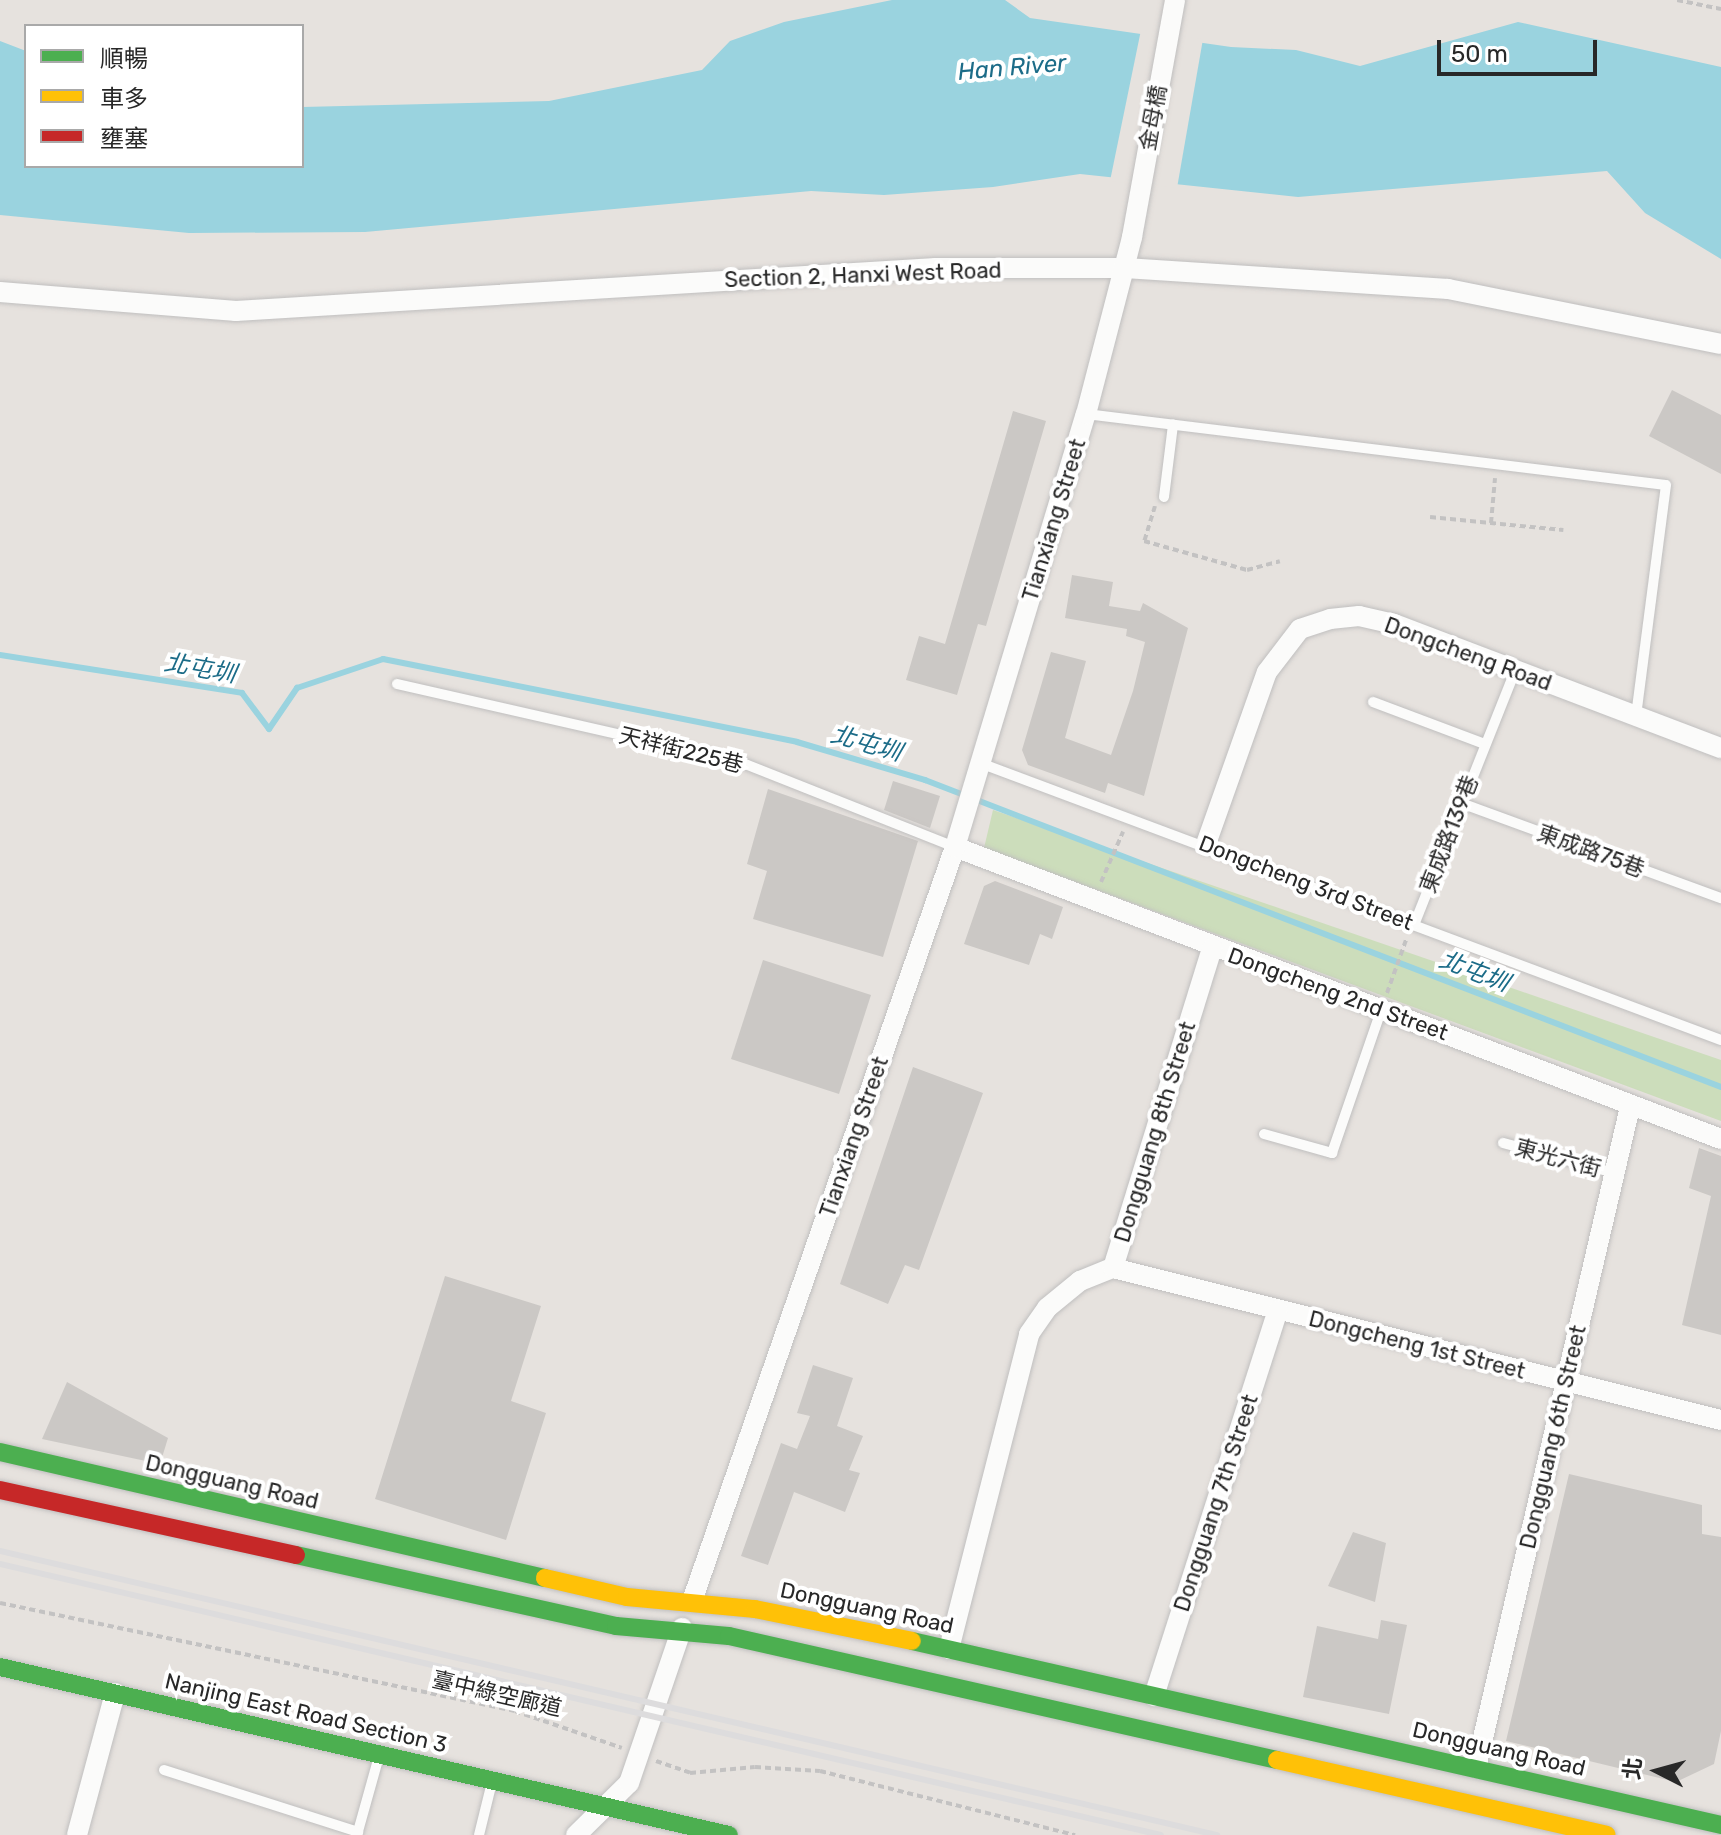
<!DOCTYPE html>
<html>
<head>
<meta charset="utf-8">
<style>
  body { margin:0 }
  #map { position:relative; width:1721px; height:1835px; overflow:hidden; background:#e6e2de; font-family:Rubik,"Noto Sans TC",sans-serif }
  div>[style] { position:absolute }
  .green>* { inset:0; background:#cdb }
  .water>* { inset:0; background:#9ad3df }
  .pier>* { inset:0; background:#e6e2de }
  .stream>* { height:6px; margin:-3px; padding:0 3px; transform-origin:3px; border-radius:3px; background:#9ad3df }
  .building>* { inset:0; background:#cbc8c5 }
  .path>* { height:4px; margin-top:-2px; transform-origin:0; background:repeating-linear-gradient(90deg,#c3c2c2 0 6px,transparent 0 10px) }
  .roads { filter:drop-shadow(0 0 2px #c0bfbf) drop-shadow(0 0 2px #c0bfbf) }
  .lane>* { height:10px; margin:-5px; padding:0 5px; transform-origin:5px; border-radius:5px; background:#fbfbfa }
  .street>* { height:20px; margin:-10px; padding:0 10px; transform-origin:10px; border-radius:10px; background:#fbfbfa }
  .fast>* { height:18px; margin:-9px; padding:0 9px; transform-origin:9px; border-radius:9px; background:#4caf50 }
  .slow>* { height:18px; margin:-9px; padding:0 9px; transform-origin:9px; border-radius:9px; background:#ffc107 }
  .jam>* { height:18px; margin:-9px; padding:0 9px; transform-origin:9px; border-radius:9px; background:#c62828 }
  .rail>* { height:6px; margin:-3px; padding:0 3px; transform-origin:3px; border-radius:3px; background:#dddcdd }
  span { translate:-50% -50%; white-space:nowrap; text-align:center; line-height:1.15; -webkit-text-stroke:8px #fff; paint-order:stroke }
  .street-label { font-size:22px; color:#282828 }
  .water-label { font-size:24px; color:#1c6c88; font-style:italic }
  .legend { position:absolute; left:24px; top:24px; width:280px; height:144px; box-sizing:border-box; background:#fff; border:2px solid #a9a9a9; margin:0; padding:10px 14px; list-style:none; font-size:24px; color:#282828 }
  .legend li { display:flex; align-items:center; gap:16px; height:40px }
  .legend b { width:40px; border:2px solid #a9a9a9 }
  .north { position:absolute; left:1617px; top:1731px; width:80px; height:80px; -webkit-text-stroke:6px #fff; paint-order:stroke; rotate:276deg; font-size:22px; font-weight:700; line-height:32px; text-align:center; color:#282828 }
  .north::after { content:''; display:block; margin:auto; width:28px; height:36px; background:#282828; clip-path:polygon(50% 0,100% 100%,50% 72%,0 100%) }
  .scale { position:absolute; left:1437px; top:40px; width:160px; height:36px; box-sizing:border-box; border:4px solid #282828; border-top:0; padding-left:10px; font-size:24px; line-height:28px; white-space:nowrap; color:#282828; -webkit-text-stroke:6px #fff; paint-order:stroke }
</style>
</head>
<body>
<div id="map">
  <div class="green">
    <div style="clip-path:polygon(993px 810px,1721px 1060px,1721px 1121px,984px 848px)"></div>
  </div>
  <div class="water">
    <div style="clip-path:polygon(892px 0,1005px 0,1030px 18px,1231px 47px,1296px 50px,1360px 66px,1518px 22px,1721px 67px,1721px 259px,1645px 213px,1607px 171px,1298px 197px,1080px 174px,993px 187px,884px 195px,811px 191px,365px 232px,189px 233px,0 215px,0 41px,26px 51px,26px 166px,302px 166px,302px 107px,549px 101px,702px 70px,730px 41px,784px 22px)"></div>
  </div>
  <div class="pier">
    <div style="clip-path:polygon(1141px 30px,1203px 39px,1177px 188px,1110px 181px)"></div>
  </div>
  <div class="stream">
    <div style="left:0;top:655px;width:245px;rotate:8.9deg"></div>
    <div style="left:242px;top:693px;width:45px;rotate:53.1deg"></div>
    <div style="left:269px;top:729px;width:50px;rotate:-55.7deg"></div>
    <div style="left:297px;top:688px;width:91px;rotate:-18.6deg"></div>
    <div style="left:383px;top:659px;width:422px;rotate:11.3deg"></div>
    <div style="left:797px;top:742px;width:134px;rotate:16.5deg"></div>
    <div style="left:925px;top:780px;width:853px;rotate:21.09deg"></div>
  </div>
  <div class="building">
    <div style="clip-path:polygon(1672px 390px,1721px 415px,1721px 474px,1649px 436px)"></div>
    <div style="clip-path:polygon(1013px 411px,1046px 421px,986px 626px,978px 624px,957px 695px,906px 680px,919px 636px,945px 644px)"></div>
    <div style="clip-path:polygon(1072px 575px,1113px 582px,1109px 606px,1140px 611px,1143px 603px,1188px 628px,1144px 796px,1108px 783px,1105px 793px,1028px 765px,1022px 750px,1051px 652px,1086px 661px,1065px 738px,1111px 755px,1133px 691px,1145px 642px,1126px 636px,1127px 629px,1065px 618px)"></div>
    <div style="clip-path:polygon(893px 781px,940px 796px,930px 828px,884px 810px)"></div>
    <div style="clip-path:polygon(768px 789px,918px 841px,883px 957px,753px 919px,767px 871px,747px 864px)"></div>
    <div style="clip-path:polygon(995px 881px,1063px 907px,1052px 939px,1040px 934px,1029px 965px,964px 944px,984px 886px)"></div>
    <div style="clip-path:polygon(763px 960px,871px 995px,839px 1094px,731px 1059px)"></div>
    <div style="clip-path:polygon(913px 1067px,983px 1093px,919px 1270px,905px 1265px,888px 1304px,840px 1284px)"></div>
    <div style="clip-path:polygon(1699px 1148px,1721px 1156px,1721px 1335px,1682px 1325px,1711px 1196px,1689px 1188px)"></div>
    <div style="clip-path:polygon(445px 1276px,541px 1306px,511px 1401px,546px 1413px,506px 1540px,375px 1499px)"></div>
    <div style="clip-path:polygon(813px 1365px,853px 1378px,837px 1426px,863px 1436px,849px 1470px,860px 1473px,845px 1512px,794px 1492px,768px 1565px,741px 1556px,781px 1443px,797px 1449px,810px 1416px,797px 1413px)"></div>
    <div style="clip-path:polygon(67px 1382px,168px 1438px,160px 1464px,42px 1439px)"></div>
    <div style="clip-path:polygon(1569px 1474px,1702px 1505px,1702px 1534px,1721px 1537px,1721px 1731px,1714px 1764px,1676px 1782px,1506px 1741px)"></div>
    <div style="clip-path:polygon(1353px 1532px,1386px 1543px,1375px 1602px,1328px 1586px)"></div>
    <div style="clip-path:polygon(1381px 1620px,1407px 1625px,1389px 1714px,1303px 1697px,1317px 1626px,1378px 1639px)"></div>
  </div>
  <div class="path">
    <div style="left:1677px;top:0;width:45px;rotate:11.6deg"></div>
    <div style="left:1155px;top:506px;width:37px;rotate:107deg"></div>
    <div style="left:1144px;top:541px;width:107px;rotate:15.7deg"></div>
    <div style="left:1247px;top:570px;width:34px;rotate:-15deg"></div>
    <div style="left:1430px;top:517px;width:134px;rotate:5.6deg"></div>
    <div style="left:1491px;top:523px;width:45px;rotate:-84.9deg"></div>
    <div style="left:1101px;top:882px;width:55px;rotate:-66.3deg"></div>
    <div style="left:1387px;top:993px;width:59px;rotate:-70.3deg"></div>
    <div style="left:0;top:1603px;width:526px;rotate:11.84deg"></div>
    <div style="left:515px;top:1711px;width:113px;rotate:19.1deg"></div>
    <div style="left:656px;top:1761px;width:36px;rotate:19deg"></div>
    <div style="left:690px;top:1773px;width:65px;rotate:-5.3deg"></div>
    <div style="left:755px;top:1767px;width:65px;rotate:3.5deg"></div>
    <div style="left:820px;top:1771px;width:263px;rotate:14.1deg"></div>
  </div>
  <div class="roads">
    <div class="lane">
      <div style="left:1086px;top:414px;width:584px;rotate:6.98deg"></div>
      <div style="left:1666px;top:485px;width:234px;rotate:97.4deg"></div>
      <div style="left:1164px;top:497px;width:73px;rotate:-82.9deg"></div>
      <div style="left:397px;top:684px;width:352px;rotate:12.8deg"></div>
      <div style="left:740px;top:762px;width:231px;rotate:21.6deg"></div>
      <div style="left:1373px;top:702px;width:120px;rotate:20.6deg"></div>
      <div style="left:980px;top:763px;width:791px;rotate:20.5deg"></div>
      <div style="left:1461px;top:803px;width:277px;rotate:20.1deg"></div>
      <div style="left:1414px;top:925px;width:273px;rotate:-68.3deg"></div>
      <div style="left:1264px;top:1134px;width:71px;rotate:15.6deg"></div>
      <div style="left:1332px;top:1153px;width:153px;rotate:-71deg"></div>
      <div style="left:1503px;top:1143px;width:115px;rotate:15.1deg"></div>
      <div style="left:164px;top:1770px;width:204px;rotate:17.7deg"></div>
      <div style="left:357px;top:1835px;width:82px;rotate:-74.4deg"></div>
      <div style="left:479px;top:1835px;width:55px;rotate:-76.2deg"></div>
    </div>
    <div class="street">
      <div style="left:0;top:292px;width:237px;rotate:4.6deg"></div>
      <div style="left:236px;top:311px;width:701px;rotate:-3.52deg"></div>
      <div style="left:936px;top:268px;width:189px"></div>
      <div style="left:1125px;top:268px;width:324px;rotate:3.7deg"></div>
      <div style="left:1448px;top:289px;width:278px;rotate:11.4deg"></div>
      <div style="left:1206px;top:844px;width:182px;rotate:-70.5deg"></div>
      <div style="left:1267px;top:672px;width:54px;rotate:-52.5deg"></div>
      <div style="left:1300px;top:629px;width:32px;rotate:-18deg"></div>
      <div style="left:1330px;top:619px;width:29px;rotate:-6deg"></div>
      <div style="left:1359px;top:616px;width:36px;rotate:13deg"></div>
      <div style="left:1394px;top:624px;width:350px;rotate:20.8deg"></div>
      <div style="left:955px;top:847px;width:820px;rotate:20.87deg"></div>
      <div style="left:1113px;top:1268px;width:627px;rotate:14.04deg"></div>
      <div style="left:692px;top:1601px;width:799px;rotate:-70.77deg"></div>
      <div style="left:955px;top:847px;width:452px;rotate:-73.2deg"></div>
      <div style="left:1086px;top:414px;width:183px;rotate:-75.4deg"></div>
      <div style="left:1132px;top:237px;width:241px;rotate:-79.7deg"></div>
      <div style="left:949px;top:1649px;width:325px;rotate:-75.7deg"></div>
      <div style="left:1029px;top:1334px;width:32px;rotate:-55deg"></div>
      <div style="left:1047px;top:1308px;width:43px;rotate:-39.3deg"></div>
      <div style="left:1080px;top:1281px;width:35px;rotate:-22deg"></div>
      <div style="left:1113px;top:1268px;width:335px;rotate:-72.8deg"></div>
      <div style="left:1154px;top:1696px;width:405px;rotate:-72.2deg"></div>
      <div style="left:1476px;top:1768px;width:679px;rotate:-76.89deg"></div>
      <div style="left:77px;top:1835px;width:147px;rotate:-75deg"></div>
      <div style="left:576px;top:1835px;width:74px;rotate:-44.5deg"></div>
      <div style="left:629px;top:1783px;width:164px;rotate:-71.1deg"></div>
    </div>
    <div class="fast">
      <div style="left:0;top:1452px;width:559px;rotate:13.02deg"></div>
      <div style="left:296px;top:1555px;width:328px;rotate:12.5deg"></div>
      <div style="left:616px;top:1626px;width:113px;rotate:5.1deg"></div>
      <div style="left:729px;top:1636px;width:562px;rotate:12.75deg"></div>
      <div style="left:912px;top:1641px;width:830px;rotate:12.81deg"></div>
      <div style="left:0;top:1667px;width:748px;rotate:12.98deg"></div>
    </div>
    <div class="slow">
      <div style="left:545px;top:1578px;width:84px;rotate:13deg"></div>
      <div style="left:627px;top:1597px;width:129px;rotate:5.4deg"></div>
      <div style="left:755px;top:1609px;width:160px;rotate:11.5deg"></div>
      <div style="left:1277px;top:1760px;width:338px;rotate:12.8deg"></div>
    </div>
    <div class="jam">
      <div style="left:0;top:1490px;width:303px;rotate:12.4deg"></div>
    </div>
  </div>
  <div class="rail">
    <div style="left:0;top:1551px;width:1250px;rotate:13.14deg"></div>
    <div style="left:0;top:1564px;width:1192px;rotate:13.14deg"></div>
  </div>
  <div class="street-label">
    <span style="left:1153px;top:118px;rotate:-80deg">金母橋</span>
    <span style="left:863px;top:275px;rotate:-2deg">Section 2, Hanxi West Road</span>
    <span style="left:1054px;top:520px;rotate:-73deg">Tianxiang Street</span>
    <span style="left:1468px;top:654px;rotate:20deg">Dongcheng Road</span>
    <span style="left:681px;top:750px;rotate:14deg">天祥街225巷</span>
    <span style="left:1449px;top:834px;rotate:-69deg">東成路139巷</span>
    <span style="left:1591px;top:851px;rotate:20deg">東成路75巷</span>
    <span style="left:1306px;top:883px;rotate:21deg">Dongcheng 3rd Street</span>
    <span style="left:1338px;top:994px;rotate:20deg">Dongcheng 2nd Street</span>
    <span style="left:1155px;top:1132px;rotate:-73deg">Dongguang 8th Street</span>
    <span style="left:854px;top:1137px;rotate:-71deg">Tianxiang Street</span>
    <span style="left:1558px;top:1158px;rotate:15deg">東光六街</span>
    <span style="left:1417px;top:1345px;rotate:14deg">Dongcheng 1st Street</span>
    <span style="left:1553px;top:1437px;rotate:-77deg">Dongguang 6th Street</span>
    <span style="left:232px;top:1482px;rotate:13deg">Dongguang Road</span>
    <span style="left:1216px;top:1503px;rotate:-72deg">Dongguang 7th Street</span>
    <span style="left:867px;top:1608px;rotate:12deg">Dongguang Road</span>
    <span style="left:497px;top:1694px;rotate:13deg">臺中綠空廊道</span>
    <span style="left:306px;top:1713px;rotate:13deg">Nanjing East Road Section 3</span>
    <span style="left:1499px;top:1749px;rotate:13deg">Dongguang Road</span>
  </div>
  <div class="water-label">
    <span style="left:1012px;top:68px;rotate:-5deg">Han River</span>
    <span style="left:200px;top:669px;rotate:10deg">北屯圳</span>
    <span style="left:866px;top:744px;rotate:16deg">北屯圳</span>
    <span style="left:1474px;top:972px;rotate:21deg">北屯圳</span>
  </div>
  <ul class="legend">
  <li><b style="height:10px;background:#4caf50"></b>順暢</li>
  <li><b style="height:10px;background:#ffc107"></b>車多</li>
  <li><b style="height:10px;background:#c62828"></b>壅塞</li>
  </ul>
  <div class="north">北</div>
  <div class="scale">50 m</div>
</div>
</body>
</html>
